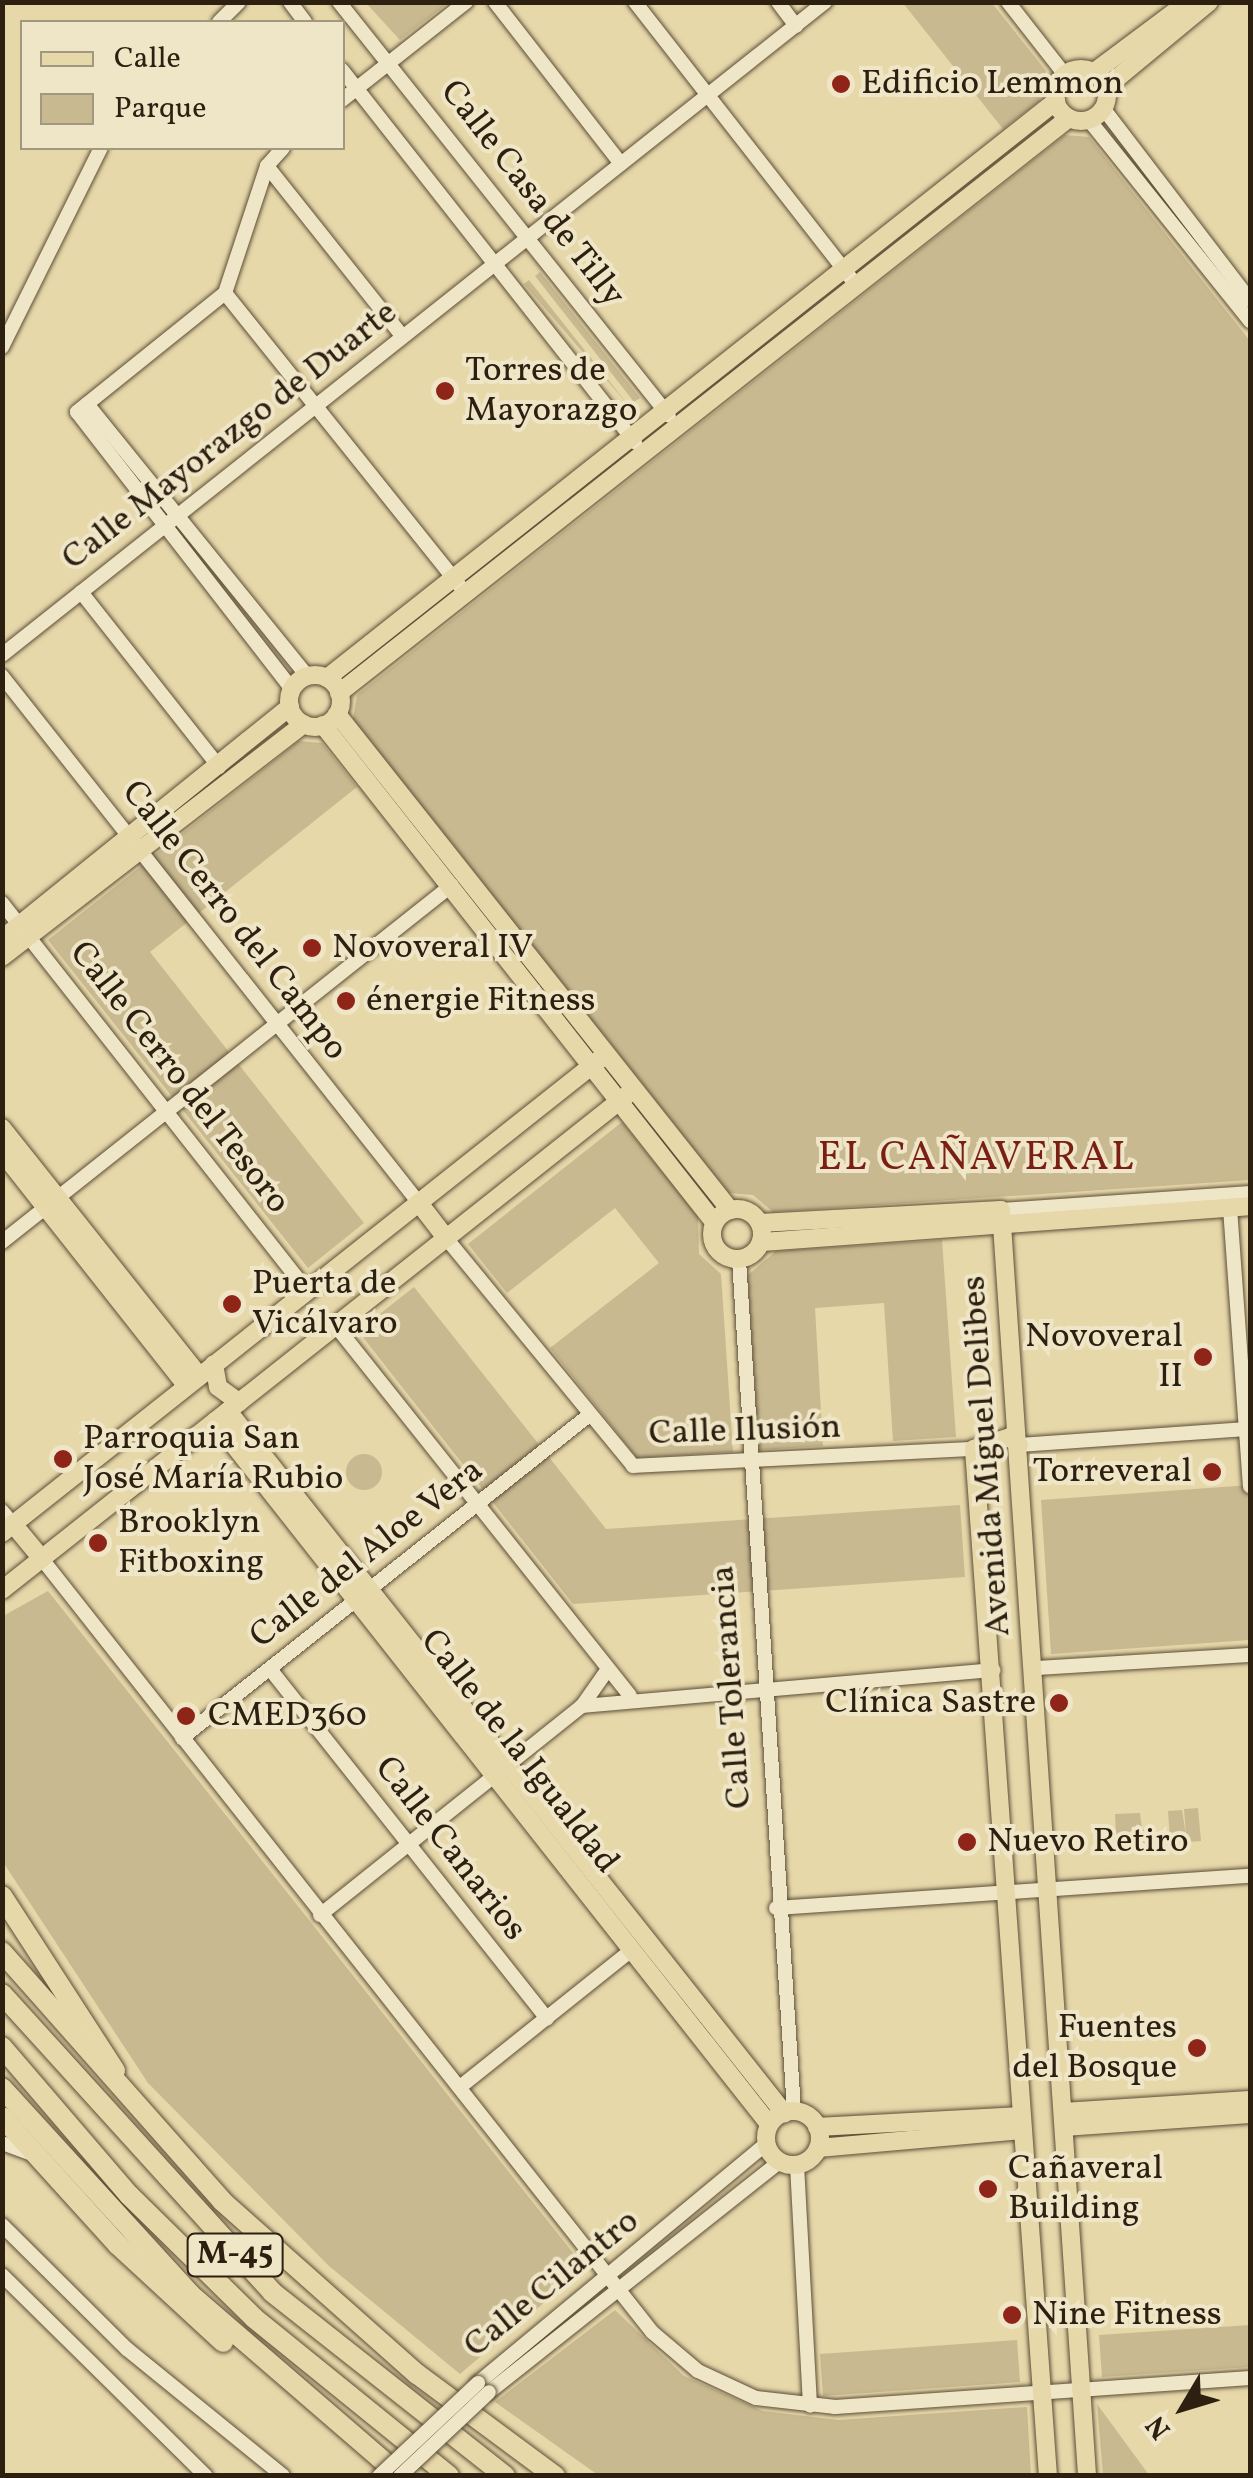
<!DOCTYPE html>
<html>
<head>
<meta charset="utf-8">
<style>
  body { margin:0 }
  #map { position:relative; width:1253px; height:2478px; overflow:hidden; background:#e7d8aa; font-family:Vollkorn,serif }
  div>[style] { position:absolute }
  .green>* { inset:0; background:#c8b990 }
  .round { border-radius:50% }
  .roads { filter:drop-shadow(0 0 2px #5c4e37) drop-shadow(0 0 2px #5c4e37) }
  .minor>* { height:14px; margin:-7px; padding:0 7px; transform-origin:7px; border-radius:7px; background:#efe6c8 }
  .major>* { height:18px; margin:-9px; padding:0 9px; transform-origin:9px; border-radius:9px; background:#e7d8aa }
  .major>.ring { margin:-9px; padding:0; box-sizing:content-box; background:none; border:18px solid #e7d8aa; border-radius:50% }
  .highway>* { height:20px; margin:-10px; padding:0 10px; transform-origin:10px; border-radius:10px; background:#e7d8aa }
  .bridges { filter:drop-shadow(0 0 2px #5c4e37) drop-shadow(0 0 2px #5c4e37) }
  .minor-bridge>* { height:14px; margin:-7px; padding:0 7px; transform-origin:7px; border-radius:7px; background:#efe6c8 }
  .dots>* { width:28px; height:28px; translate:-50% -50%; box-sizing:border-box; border:5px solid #efe6c8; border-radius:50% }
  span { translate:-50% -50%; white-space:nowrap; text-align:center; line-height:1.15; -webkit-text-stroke:8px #efe6c8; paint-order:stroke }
  .shield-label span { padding:2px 8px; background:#efe6c8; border:2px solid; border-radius:8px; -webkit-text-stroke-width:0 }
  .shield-label { font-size:32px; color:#2e2011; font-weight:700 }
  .poi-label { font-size:35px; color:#2e2011 }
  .left { translate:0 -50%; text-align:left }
  .right { translate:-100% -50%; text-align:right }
  .street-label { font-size:35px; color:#2e2011 }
  .quarter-label { font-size:40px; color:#7a1f14; letter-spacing:2.5px }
  .frame { position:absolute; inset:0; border:5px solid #2e2011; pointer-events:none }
  .legend { position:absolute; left:20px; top:20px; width:325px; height:130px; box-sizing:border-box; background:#efe6c8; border:2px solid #a2977f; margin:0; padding:12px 18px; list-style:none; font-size:30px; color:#2e2011 }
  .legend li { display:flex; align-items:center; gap:20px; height:50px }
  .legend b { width:50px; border:2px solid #a2977f }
  .north { position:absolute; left:1133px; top:2358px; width:100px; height:100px; -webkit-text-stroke:8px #efe6c8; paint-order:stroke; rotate:232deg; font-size:28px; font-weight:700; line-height:40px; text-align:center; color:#2e2011 }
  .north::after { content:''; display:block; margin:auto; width:35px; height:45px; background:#2e2011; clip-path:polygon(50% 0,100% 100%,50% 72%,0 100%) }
</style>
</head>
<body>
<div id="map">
  <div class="green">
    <div style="clip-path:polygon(366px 3px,448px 3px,400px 40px)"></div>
    <div style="clip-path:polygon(903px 3px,992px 3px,1046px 71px,1039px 101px,1003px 129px)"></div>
    <div style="clip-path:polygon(1065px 135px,1089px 137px,1250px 341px,1250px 1180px,773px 1212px,753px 1195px,729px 1193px,353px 719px,357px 695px)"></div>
    <div style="clip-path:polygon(540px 272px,640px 398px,634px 402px,535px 276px)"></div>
    <div style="clip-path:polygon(529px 280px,629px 406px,524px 284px)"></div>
    <div style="clip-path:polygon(299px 741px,322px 743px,357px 787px,150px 952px,364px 1223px,308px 1268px,48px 940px)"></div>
    <div style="clip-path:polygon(622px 1122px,698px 1216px,699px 1254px,721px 1274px,733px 1452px,637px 1458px,550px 1348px,659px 1263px,615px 1208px,507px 1293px,468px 1244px)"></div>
    <div style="clip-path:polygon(942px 1240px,956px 1437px,893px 1441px,884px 1303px,815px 1308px,823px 1446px,759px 1450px,747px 1276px,776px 1251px)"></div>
    <div style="clip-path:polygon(414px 1287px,606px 1529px,960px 1505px,965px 1577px,573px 1604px,358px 1331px)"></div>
    <div class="round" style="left:346px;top:1454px;width:36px;height:36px"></div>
    <div style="clip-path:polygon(1250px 1485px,1250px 1640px,1051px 1654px,1041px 1500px)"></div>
    <div style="clip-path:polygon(48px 1591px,585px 2268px,460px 2374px,329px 2266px,148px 2083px,3px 1862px,3px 1616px)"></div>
    <div style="clip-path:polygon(1198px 1808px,1201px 1841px,1137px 1846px,1136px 1834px,1116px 1836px,1115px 1814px,1140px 1813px,1142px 1829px,1170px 1840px,1168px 1811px,1182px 1810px,1186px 1835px,1184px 1809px)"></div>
    <div style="clip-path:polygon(615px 2310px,684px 2376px,763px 2411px,838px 2420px,1027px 2407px,1031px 2475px,598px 2475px,495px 2402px)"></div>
    <div style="clip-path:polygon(1250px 2325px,1250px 2367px,1102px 2377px,1099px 2335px)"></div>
    <div style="clip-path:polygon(1017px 2340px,1020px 2382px,823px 2396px,820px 2354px)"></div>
    <div style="clip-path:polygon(1097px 2404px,1149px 2475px,1103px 2475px)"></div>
  </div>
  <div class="roads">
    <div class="minor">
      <div style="left:290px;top:2px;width:25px;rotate:53deg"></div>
      <div style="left:339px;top:2px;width:529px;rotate:51.44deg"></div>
      <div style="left:495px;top:2px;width:205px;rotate:52.1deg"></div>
      <div style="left:635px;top:2px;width:358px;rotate:52deg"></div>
      <div style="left:778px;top:2px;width:30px;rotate:53deg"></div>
      <div style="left:1008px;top:2px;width:93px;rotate:52deg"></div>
      <div style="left:219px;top:22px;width:28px;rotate:-45deg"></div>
      <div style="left:342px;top:70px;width:474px;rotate:51.8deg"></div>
      <div style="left:342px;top:100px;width:158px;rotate:-38.3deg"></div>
      <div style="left:1103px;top:108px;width:242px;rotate:52.6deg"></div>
      <div style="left:1089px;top:120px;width:258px;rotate:51.3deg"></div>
      <div style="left:283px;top:148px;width:24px;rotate:132deg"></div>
      <div style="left:267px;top:166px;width:134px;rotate:108.3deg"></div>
      <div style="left:225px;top:293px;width:190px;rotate:141.2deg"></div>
      <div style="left:77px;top:412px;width:351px;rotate:52.2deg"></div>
      <div style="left:267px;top:166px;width:218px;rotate:51.5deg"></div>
      <div style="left:225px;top:293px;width:384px;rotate:51.3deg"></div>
      <div style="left:2px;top:347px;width:222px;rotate:-63.6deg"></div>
      <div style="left:87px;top:404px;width:350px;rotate:51deg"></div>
      <div style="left:81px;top:592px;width:223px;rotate:51.7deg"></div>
      <div style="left:2px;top:655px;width:1051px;rotate:-38.43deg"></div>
      <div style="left:2px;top:676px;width:672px;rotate:51.65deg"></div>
      <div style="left:2px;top:903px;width:493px;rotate:51.8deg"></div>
      <div style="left:1230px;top:1208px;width:279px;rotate:85.9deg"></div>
      <div style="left:1001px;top:1210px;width:250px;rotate:-3.9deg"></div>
      <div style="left:446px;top:1238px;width:295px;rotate:50.6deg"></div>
      <div style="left:633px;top:1466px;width:341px;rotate:-2.9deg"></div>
      <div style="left:2px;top:1242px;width:574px;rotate:-38.43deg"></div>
      <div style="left:739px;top:1260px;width:853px;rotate:86.3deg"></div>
      <div style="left:336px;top:1326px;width:472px;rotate:51.5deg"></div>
      <div style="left:1019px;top:1445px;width:232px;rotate:-4deg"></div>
      <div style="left:2px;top:1511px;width:17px;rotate:50deg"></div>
      <div style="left:42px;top:1559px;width:985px;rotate:51.72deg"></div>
      <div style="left:652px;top:2332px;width:60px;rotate:40.3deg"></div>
      <div style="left:698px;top:2371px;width:64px;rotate:25deg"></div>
      <div style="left:756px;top:2398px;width:80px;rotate:6.5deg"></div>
      <div style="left:835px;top:2407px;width:416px;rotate:-4deg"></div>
      <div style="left:1036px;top:1668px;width:214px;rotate:-3.5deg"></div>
      <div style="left:270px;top:1669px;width:446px;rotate:51.6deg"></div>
      <div style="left:582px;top:1706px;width:413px;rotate:-5deg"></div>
      <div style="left:182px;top:1738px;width:518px;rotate:-38.42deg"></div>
      <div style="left:776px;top:1908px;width:475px;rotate:-3.9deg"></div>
      <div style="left:320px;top:1915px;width:335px;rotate:-38.6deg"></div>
      <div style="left:582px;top:1706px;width:45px;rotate:-54.9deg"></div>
      <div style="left:460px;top:2087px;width:221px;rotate:-38.6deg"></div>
      <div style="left:2px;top:2143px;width:29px;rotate:20deg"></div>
      <div style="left:797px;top:2165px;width:241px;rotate:86.9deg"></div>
      <div style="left:2px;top:2225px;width:176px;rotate:44.8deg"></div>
      <div style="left:127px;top:2349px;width:201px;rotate:39.1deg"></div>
      <div style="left:2px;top:2275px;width:286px;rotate:44.6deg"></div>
      <div style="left:478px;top:2383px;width:374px;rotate:-39.7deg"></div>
      <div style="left:489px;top:2392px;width:370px;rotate:-38.4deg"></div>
    </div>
    <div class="major">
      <div class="ring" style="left:1055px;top:69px;width:34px;height:34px"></div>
      <div style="left:1093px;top:73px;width:119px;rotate:-36.8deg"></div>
      <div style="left:1105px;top:88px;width:135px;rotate:-39.6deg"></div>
      <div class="ring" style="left:289px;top:675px;width:34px;height:34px"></div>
      <div style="left:327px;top:678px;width:930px;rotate:-38.36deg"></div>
      <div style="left:339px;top:693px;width:929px;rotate:-38.23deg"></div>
      <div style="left:337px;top:714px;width:633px;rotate:51.61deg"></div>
      <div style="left:323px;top:725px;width:632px;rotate:51.81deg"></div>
      <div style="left:2px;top:939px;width:370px;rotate:-38.9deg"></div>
      <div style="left:2px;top:957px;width:381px;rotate:-37.7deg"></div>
      <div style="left:2px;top:1128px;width:317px;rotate:51.5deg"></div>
      <div style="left:2px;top:1152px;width:298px;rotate:51.7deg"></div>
      <div style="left:419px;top:1203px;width:44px;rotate:52.4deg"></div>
      <div class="ring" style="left:712px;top:1209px;width:32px;height:32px"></div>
      <div style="left:760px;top:1223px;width:241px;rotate:-3.1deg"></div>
      <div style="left:1001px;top:1210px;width:1269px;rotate:86.11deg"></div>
      <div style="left:761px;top:1242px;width:490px;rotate:-4.2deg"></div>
      <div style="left:214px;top:1364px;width:23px;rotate:80deg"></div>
      <div style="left:218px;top:1387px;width:26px;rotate:36deg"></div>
      <div style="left:228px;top:1411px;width:896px;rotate:51.62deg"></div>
      <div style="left:215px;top:1421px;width:895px;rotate:51.76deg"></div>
      <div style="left:1019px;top:1445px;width:12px;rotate:-138deg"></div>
      <div style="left:1010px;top:1437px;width:38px;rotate:162deg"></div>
      <div style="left:974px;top:1449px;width:1030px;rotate:85.88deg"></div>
      <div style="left:13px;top:1524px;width:45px;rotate:50.4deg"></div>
      <div style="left:2px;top:1533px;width:768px;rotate:-38.39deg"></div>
      <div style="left:2px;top:1590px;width:804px;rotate:-38.38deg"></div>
      <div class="ring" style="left:766px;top:2111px;width:36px;height:36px"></div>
      <div style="left:1063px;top:2112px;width:187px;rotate:-3.7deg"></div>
      <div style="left:817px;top:2127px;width:205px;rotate:-3.1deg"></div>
      <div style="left:1064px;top:2127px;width:186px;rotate:-4deg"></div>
      <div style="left:818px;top:2148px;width:205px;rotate:-5deg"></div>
    </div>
    <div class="highway">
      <div style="left:2px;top:1896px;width:208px;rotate:57.1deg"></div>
      <div style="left:2px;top:1952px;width:332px;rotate:48.5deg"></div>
      <div style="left:222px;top:2201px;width:261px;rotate:41.6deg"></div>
      <div style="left:417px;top:2374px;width:172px;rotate:36.5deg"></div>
      <div style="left:2px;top:1994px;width:402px;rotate:47.8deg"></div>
      <div style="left:272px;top:2292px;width:297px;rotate:38.3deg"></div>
      <div style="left:2px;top:2047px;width:195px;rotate:49.4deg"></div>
      <div style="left:129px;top:2195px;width:175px;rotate:44.5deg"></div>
      <div style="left:254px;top:2318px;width:251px;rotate:39deg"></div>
      <div style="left:2px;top:2088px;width:280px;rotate:47.6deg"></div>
      <div style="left:191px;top:2295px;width:277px;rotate:40.8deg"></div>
      <div style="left:2px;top:2117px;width:173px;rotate:47.8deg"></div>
      <div style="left:118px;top:2245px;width:143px;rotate:42.7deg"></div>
    </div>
  </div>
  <div class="bridges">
    <div class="minor-bridge">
      <div style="left:379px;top:2476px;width:136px;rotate:-43.2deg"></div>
      <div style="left:400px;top:2476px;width:122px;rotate:-43.3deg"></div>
    </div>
  </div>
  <div class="dots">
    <div style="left:841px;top:84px;background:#8f2418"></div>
    <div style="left:445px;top:391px;background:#8f2418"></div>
    <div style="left:312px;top:948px;background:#8f2418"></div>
    <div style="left:346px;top:1001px;background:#8f2418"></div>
    <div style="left:232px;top:1304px;background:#8f2418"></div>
    <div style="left:1203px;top:1357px;background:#8f2418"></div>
    <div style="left:63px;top:1459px;background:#8f2418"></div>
    <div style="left:1212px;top:1472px;background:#8f2418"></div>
    <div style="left:98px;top:1543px;background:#8f2418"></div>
    <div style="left:1059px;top:1703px;background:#8f2418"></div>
    <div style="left:186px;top:1716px;background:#8f2418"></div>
    <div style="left:967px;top:1842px;background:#8f2418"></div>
    <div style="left:1197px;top:2048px;background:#8f2418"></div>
    <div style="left:988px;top:2189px;background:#8f2418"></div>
    <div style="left:1012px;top:2315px;background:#8f2418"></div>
  </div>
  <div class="shield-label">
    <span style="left:235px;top:2255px">M-45</span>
  </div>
  <div class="poi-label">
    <span class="left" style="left:861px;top:84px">Edificio Lemmon</span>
    <span class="left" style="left:465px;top:391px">Torres de<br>Mayorazgo</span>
    <span class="left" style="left:332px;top:948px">Novoveral IV</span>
    <span class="left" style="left:366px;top:1001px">énergie Fitness</span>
    <span class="left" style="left:252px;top:1304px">Puerta de<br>Vicálvaro</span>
    <span class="right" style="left:1183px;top:1357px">Novoveral<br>II</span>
    <span class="left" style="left:83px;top:1459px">Parroquia San<br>José María Rubio</span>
    <span class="right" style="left:1192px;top:1472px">Torreveral</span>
    <span class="left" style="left:118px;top:1543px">Brooklyn<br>Fitboxing</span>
    <span class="right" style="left:1036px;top:1703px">Clínica Sastre</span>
    <span class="left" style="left:208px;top:1716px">CMED360</span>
    <span class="left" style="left:987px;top:1842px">Nuevo Retiro</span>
    <span class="right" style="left:1177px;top:2048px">Fuentes<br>del Bosque</span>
    <span class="left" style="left:1008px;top:2189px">Cañaveral<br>Building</span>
    <span class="left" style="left:1032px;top:2315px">Nine Fitness</span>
  </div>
  <div class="street-label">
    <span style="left:532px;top:194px;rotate:52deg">Calle Casa de Tilly</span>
    <span style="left:230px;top:436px;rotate:-38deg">Calle Mayorazgo de Duarte</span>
    <span style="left:234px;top:921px;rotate:52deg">Calle Cerro del Campo</span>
    <span style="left:179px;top:1078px;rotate:52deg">Calle Cerro del Tesoro</span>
    <span style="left:745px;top:1431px;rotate:-2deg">Calle Ilusión</span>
    <span style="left:987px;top:1456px;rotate:-94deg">Avenida Miguel Delibes</span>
    <span style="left:367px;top:1554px;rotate:-38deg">Calle del Aloe Vera</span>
    <span style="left:732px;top:1687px;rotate:-94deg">Calle Tolerancia</span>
    <span style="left:519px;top:1752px;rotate:52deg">Calle de la Igualdad</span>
    <span style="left:450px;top:1849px;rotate:52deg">Calle Canarios</span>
    <span style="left:552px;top:2284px;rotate:-39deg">Calle Cilantro</span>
  </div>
  <div class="quarter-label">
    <span style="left:977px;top:1159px">EL CAÑAVERAL</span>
  </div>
  <div class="frame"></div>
  <ul class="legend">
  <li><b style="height:12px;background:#e7d8aa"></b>Calle</li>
  <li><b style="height:28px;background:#c8b990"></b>Parque</li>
  </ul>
  <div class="north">N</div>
</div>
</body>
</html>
